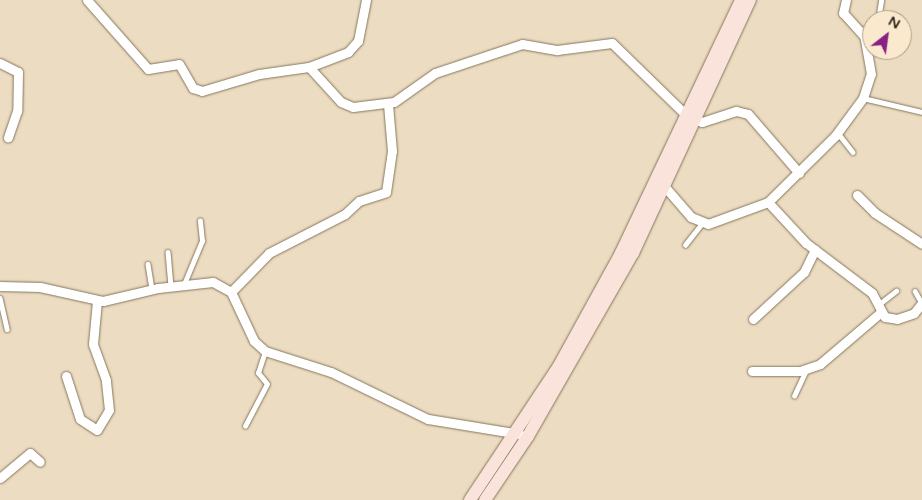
<!DOCTYPE html>
<html>
<head>
<meta charset="utf-8">
<style>
  body { margin:0 }
  #map { position:relative; width:922px; height:500px; overflow:hidden; background:#ecdcc1; font-family:"Varela Round",sans-serif }
  div>[style] { position:absolute }
  .roads { filter:drop-shadow(0 0 1px #85765d) drop-shadow(0 0 1px #85765d) }
  .lane>* { height:4.5px; margin:-2.25px; padding:0 2.25px; transform-origin:2.25px; border-radius:2.25px; background:#fff }
  .street>* { height:9px; margin:-4.5px; padding:0 4.5px; transform-origin:4.5px; border-radius:4.5px; background:#fff }
  .secondary>* { height:12px; margin:-6px; padding:0 6px; transform-origin:6px; border-radius:6px; background:#fae3da }
  span { translate:-50% -50%; white-space:nowrap; text-align:center; line-height:1.15; -webkit-text-stroke:4.5px #fae9cd; paint-order:stroke }
  .north { position:absolute; left:862px; top:10px; width:50px; height:50px; box-sizing:border-box; background:#fae9cd; border:1px solid #a89c87; border-radius:50%; rotate:30deg; font-size:14px; font-weight:700; line-height:20px; text-align:center; color:#2e281e }
  .north::after { content:''; display:block; margin:auto; width:18px; height:22px; background:#892086; clip-path:polygon(50% 0,100% 100%,50% 72%,0 100%) }
</style>
</head>
<body>
<div id="map">
  <div class="roads">
    <div class="lane">
      <div style="left:878px;top:20px;width:20px;rotate:-81deg"></div>
      <div style="left:860px;top:30px;width:12px;rotate:-9deg"></div>
      <div style="left:863px;top:98px;width:61px;rotate:13.3deg"></div>
      <div style="left:838px;top:133px;width:24px;rotate:52deg"></div>
      <div style="left:685px;top:245px;width:28px;rotate:-52deg"></div>
      <div style="left:168px;top:252px;width:34px;rotate:85deg"></div>
      <div style="left:148px;top:264px;width:25px;rotate:81deg"></div>
      <div style="left:184px;top:284px;width:47px;rotate:-67.3deg"></div>
      <div style="left:202px;top:241px;width:20px;rotate:-96deg"></div>
      <div style="left:915px;top:291px;width:14px;rotate:60deg"></div>
      <div style="left:0;top:298px;width:32px;rotate:77deg"></div>
      <div style="left:878px;top:305px;width:23px;rotate:-38deg"></div>
      <div style="left:794px;top:396px;width:29px;rotate:-65deg"></div>
      <div style="left:245px;top:426px;width:47px;rotate:-62.4deg"></div>
      <div style="left:267px;top:384px;width:14px;rotate:-129deg"></div>
      <div style="left:258px;top:373px;width:23px;rotate:-72deg"></div>
    </div>
    <div class="street">
      <div style="left:87px;top:0;width:92px;rotate:48.5deg"></div>
      <div style="left:148px;top:69px;width:31px;rotate:-9deg"></div>
      <div style="left:179px;top:64px;width:28px;rotate:60deg"></div>
      <div style="left:193px;top:88px;width:9px;rotate:18deg"></div>
      <div style="left:202px;top:91px;width:59px;rotate:-16.6deg"></div>
      <div style="left:259px;top:74px;width:50px;rotate:-8deg"></div>
      <div style="left:309px;top:67px;width:42px;rotate:-21deg"></div>
      <div style="left:348px;top:52px;width:15px;rotate:-48deg"></div>
      <div style="left:358px;top:41px;width:42px;rotate:-79deg"></div>
      <div style="left:0;top:63px;width:20px;rotate:27deg"></div>
      <div style="left:18px;top:72px;width:39px;rotate:91deg"></div>
      <div style="left:17px;top:111px;width:28px;rotate:109deg"></div>
      <div style="left:309px;top:67px;width:47px;rotate:47.6deg"></div>
      <div style="left:341px;top:102px;width:13px;rotate:23deg"></div>
      <div style="left:353px;top:107px;width:41px;rotate:-7deg"></div>
      <div style="left:394px;top:102px;width:50px;rotate:-35.3deg"></div>
      <div style="left:435px;top:73px;width:92px;rotate:-18.4deg"></div>
      <div style="left:522px;top:44px;width:36px;rotate:10deg"></div>
      <div style="left:557px;top:50px;width:55px;rotate:-7.3deg"></div>
      <div style="left:612px;top:43px;width:105px;rotate:44.2deg"></div>
      <div style="left:687px;top:116px;width:16px;rotate:22deg"></div>
      <div style="left:702px;top:122px;width:36px;rotate:-18deg"></div>
      <div style="left:736px;top:111px;width:12px;rotate:14deg"></div>
      <div style="left:748px;top:114px;width:78px;rotate:49.2deg"></div>
      <div style="left:665px;top:187px;width:40px;rotate:49deg"></div>
      <div style="left:691px;top:217px;width:18px;rotate:22deg"></div>
      <div style="left:708px;top:224px;width:64px;rotate:-20.1deg"></div>
      <div style="left:768px;top:202px;width:94px;rotate:-44.6deg"></div>
      <div style="left:835px;top:136px;width:47px;rotate:-53.6deg"></div>
      <div style="left:863px;top:98px;width:25px;rotate:-72deg"></div>
      <div style="left:871px;top:74px;width:39px;rotate:-100deg"></div>
      <div style="left:864px;top:36px;width:31px;rotate:-132deg"></div>
      <div style="left:843px;top:13px;width:13px;rotate:-77deg"></div>
      <div style="left:857px;top:195px;width:25px;rotate:45deg"></div>
      <div style="left:875px;top:213px;width:56px;rotate:33.4deg"></div>
      <div style="left:768px;top:202px;width:56px;rotate:47.2deg"></div>
      <div style="left:806px;top:243px;width:83px;rotate:37.1deg"></div>
      <div style="left:872px;top:293px;width:27px;rotate:62deg"></div>
      <div style="left:885px;top:317px;width:12px;rotate:9deg"></div>
      <div style="left:897px;top:319px;width:18px;rotate:-19deg"></div>
      <div style="left:914px;top:313px;width:13px;rotate:-51deg"></div>
      <div style="left:0;top:286px;width:40px;rotate:1.4deg"></div>
      <div style="left:40px;top:287px;width:65px;rotate:12.5deg"></div>
      <div style="left:103px;top:301px;width:57px;rotate:-13.3deg"></div>
      <div style="left:158px;top:288px;width:55px;rotate:-6.2deg"></div>
      <div style="left:213px;top:282px;width:21px;rotate:29deg"></div>
      <div style="left:231px;top:292px;width:54px;rotate:64.9deg"></div>
      <div style="left:254px;top:341px;width:15px;rotate:42deg"></div>
      <div style="left:265px;top:351px;width:69px;rotate:17.7deg"></div>
      <div style="left:331px;top:372px;width:108px;rotate:25.9deg"></div>
      <div style="left:428px;top:419px;width:93px;rotate:9.3deg"></div>
      <div style="left:231px;top:292px;width:54px;rotate:-45.7deg"></div>
      <div style="left:269px;top:253px;width:85px;rotate:-27.2deg"></div>
      <div style="left:345px;top:214px;width:19px;rotate:-43deg"></div>
      <div style="left:359px;top:201px;width:28px;rotate:-18deg"></div>
      <div style="left:386px;top:192px;width:41px;rotate:-81.7deg"></div>
      <div style="left:392px;top:151px;width:47px;rotate:-94.9deg"></div>
      <div style="left:753px;top:319px;width:69px;rotate:-42.7deg"></div>
      <div style="left:804px;top:272px;width:25px;rotate:-64deg"></div>
      <div style="left:752px;top:371px;width:48px"></div>
      <div style="left:800px;top:371px;width:21px;rotate:-19deg"></div>
      <div style="left:820px;top:364px;width:80px;rotate:-40.4deg"></div>
      <div style="left:66px;top:376px;width:45px;rotate:72deg"></div>
      <div style="left:80px;top:419px;width:20px;rotate:33deg"></div>
      <div style="left:97px;top:430px;width:23px;rotate:-59deg"></div>
      <div style="left:109px;top:410px;width:30px;rotate:-96deg"></div>
      <div style="left:106px;top:380px;width:38px;rotate:-110deg"></div>
      <div style="left:93px;top:344px;width:43px;rotate:-84.7deg"></div>
      <div style="left:0;top:478px;width:39px;rotate:-40deg"></div>
      <div style="left:30px;top:453px;width:13px;rotate:42deg"></div>
    </div>
    <div class="secondary">
      <div style="left:470px;top:500px;width:161px;rotate:-56.4deg"></div>
      <div style="left:559px;top:366px;width:129px;rotate:-61.2deg"></div>
      <div style="left:621px;top:253px;width:280px;rotate:-64.6deg"></div>
      <div style="left:485px;top:500px;width:77px;rotate:-56.1deg"></div>
      <div style="left:528px;top:436px;width:211px;rotate:-60.2deg"></div>
      <div style="left:633px;top:253px;width:279px;rotate:-65.2deg"></div>
    </div>
  </div>
  <div class="north">N</div>
</div>
</body>
</html>
